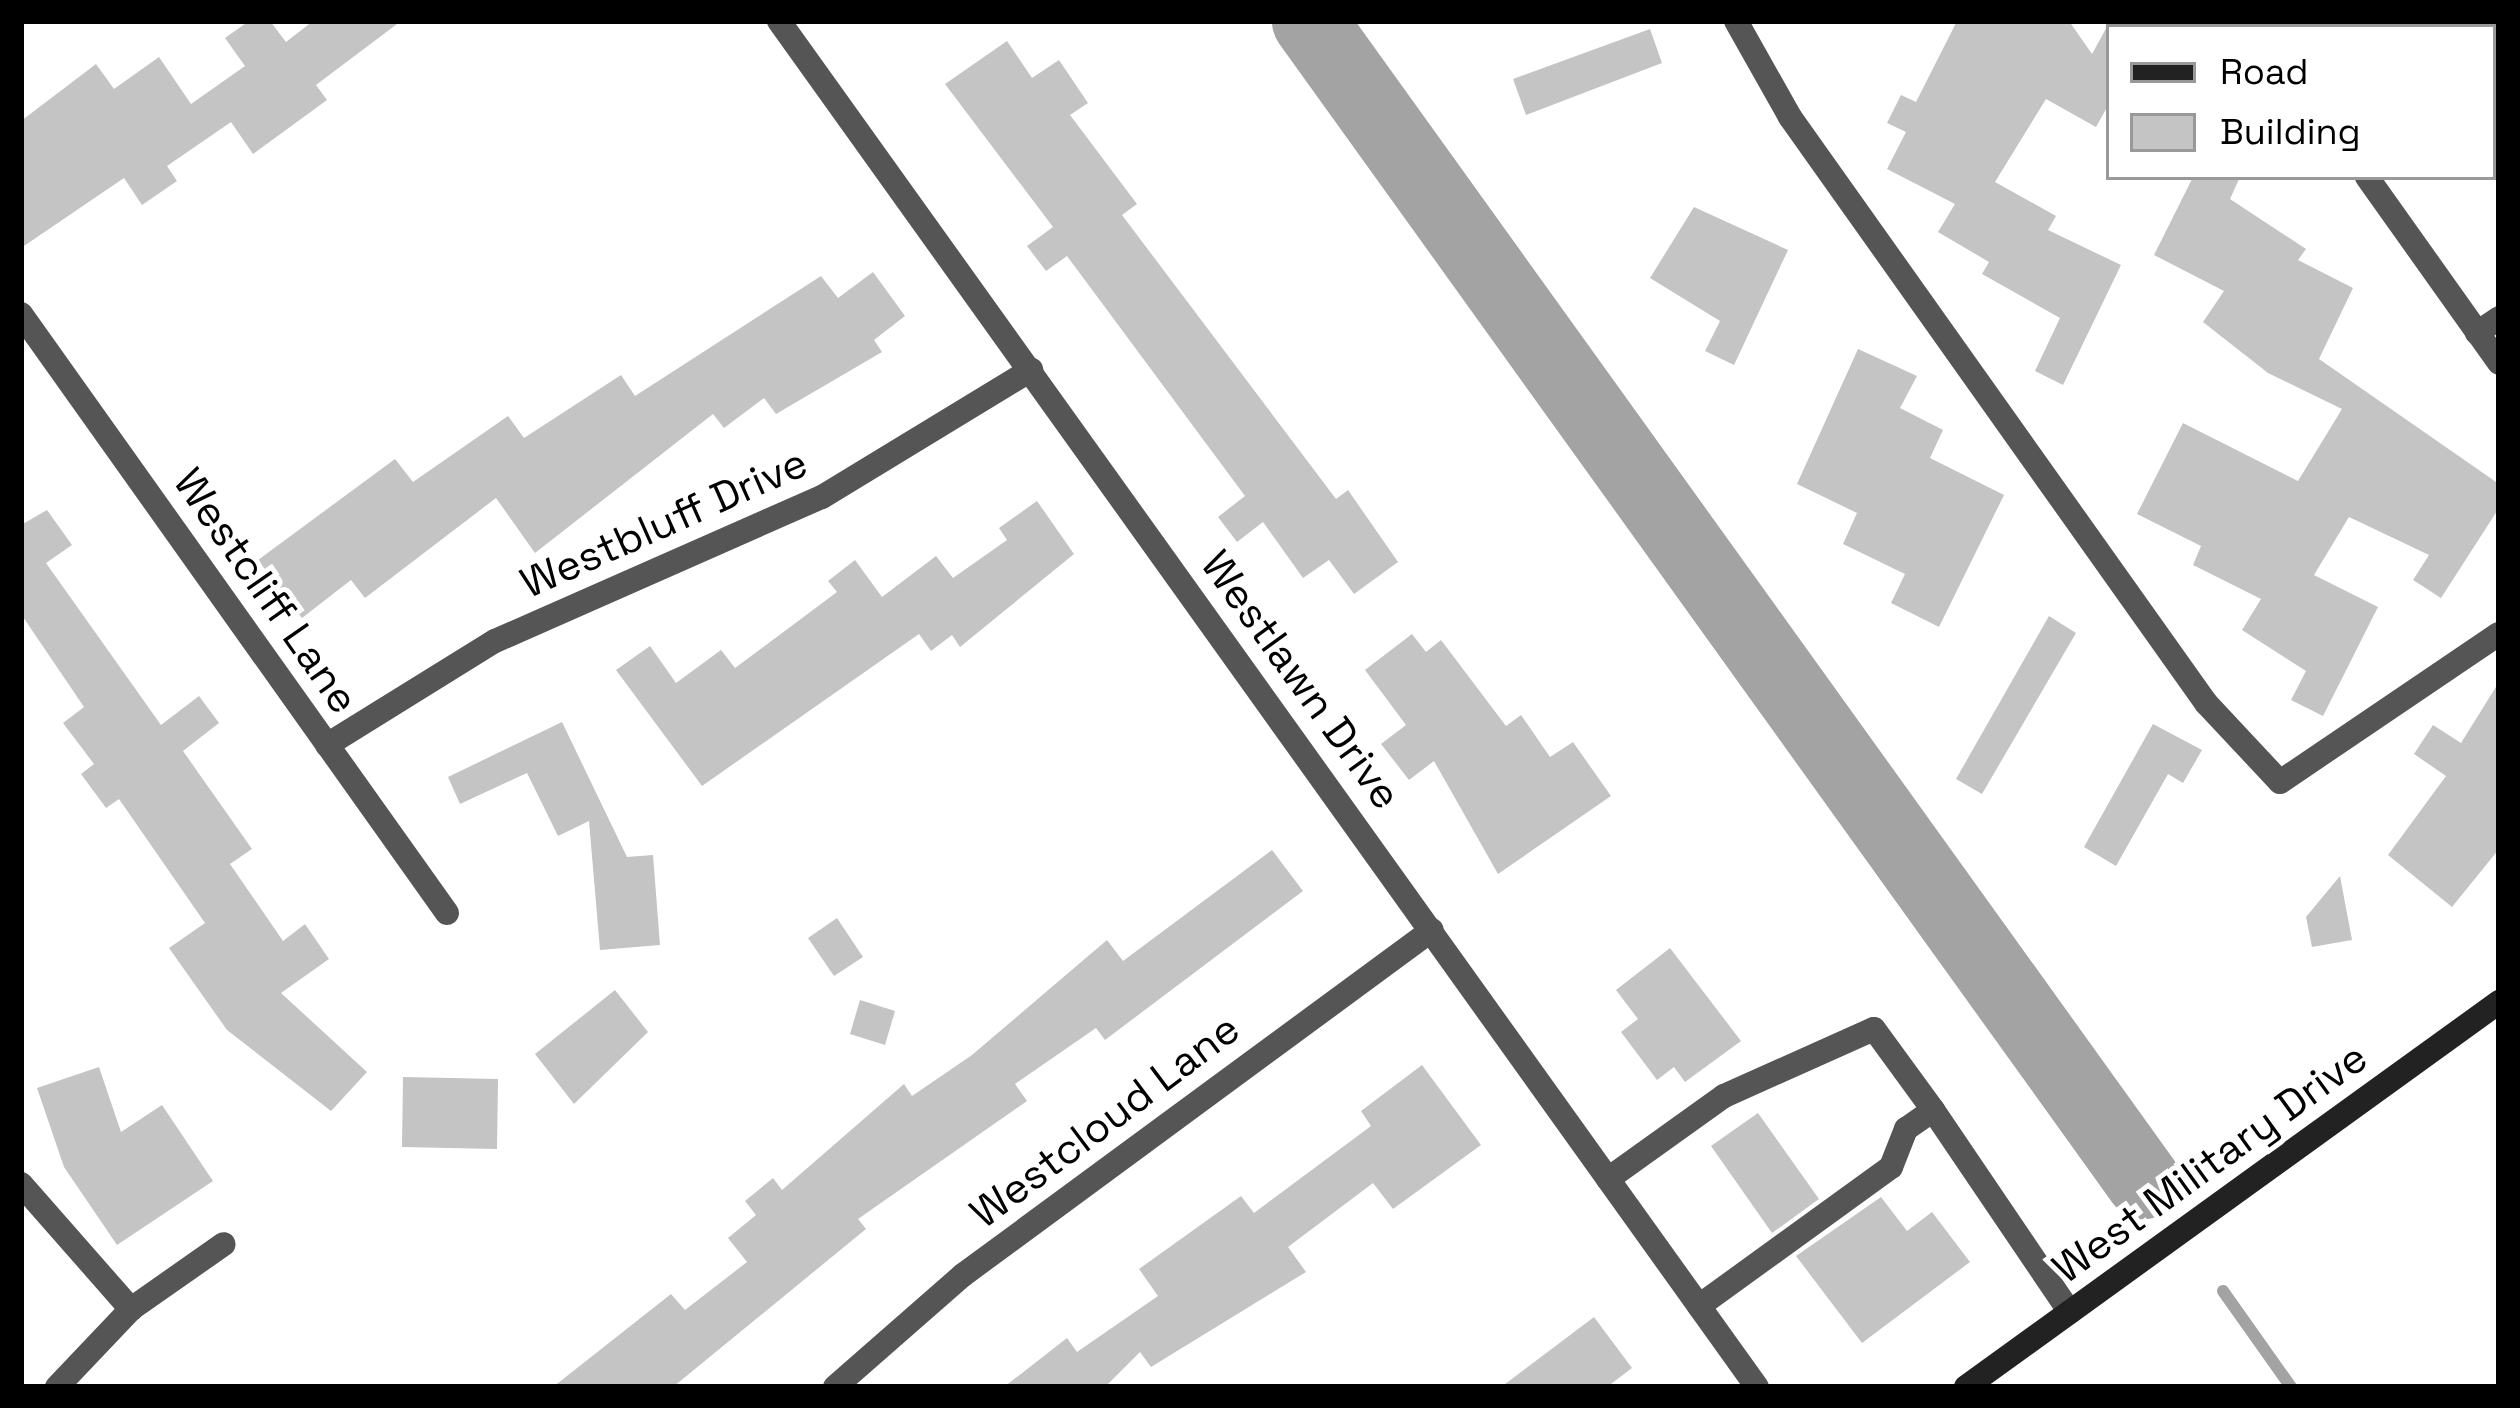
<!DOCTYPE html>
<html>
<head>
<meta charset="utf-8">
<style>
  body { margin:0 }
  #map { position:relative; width:2520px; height:1408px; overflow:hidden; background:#fff; font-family:"Space Grotesk",sans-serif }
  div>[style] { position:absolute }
  .stream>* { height:12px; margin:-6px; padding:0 6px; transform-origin:6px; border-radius:6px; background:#a3a3a3 }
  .river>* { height:75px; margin:-37.5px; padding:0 37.5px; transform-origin:37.5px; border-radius:37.5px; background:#a3a3a3 }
  .building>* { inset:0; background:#c4c4c4 }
  .service>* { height:24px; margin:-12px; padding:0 12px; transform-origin:12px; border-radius:12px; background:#555 }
  .minor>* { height:24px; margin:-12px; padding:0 12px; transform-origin:12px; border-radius:12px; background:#555 }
  .secondary>* { height:24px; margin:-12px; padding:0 12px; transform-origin:12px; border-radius:12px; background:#222 }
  span { translate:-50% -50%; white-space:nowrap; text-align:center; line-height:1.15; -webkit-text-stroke:10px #fff; paint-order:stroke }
  .street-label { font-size:42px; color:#000 }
  .frame { position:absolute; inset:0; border:24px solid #000; pointer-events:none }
  .legend { position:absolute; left:2106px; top:24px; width:390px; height:156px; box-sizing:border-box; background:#fff; border:3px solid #999; margin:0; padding:15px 21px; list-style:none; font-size:36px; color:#000 }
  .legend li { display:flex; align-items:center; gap:24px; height:60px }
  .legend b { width:60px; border:3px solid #999 }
</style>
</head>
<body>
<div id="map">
  <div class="stream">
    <div style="left:2223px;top:1291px;width:118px;rotate:54.7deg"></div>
  </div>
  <div class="river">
    <div style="left:1309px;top:21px;width:1429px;rotate:54.29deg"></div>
  </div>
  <div class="building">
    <div style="clip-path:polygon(249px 21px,270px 21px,286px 42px,313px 21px,401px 21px,316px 85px,327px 100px,253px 154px,231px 122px,167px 166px,177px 181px,142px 205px,124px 178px,21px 248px,21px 121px,96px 64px,114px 89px,159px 57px,191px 104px,245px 66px,225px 38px)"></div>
    <div style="clip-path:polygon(1957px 21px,2069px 21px,2092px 54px,2109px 23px,2109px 104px,2096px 127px,2046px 99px,1995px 182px,2056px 216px,2048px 230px,2121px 265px,2063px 385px,2035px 371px,2060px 318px,1982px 274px,1989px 262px,1938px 232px,1955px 204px,1887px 169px,1906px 132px,1887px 123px,1901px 95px,1916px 102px)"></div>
    <div style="clip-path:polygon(1650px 29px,1662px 63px,1526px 115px,1513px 79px)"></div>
    <div style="clip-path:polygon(1007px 41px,1032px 78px,1059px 60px,1088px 103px,1070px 115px,1137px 204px,1122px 215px,1336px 499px,1348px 490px,1398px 562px,1354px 594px,1329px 560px,1303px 578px,1263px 522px,1237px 542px,1218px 517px,1245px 496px,1067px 256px,1046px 271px,1027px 246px,1053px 227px,945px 84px)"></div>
    <div style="clip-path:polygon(2193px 177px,2240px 177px,2230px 199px,2306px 249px,2298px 260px,2353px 288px,2319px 359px,2499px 484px,2499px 508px,2441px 598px,2413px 580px,2429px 555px,2349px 517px,2314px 575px,2378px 607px,2323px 716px,2291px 700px,2306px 671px,2242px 630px,2261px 599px,2193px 565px,2201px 546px,2137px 514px,2183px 423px,2298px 481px,2342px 409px,2268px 373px,2203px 322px,2224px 291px,2154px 255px)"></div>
    <div style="clip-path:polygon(1694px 207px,1788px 250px,1734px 365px,1705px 351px,1720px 321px,1650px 278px)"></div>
    <div style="clip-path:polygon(873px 272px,905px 316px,874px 340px,882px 352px,776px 414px,764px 398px,724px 428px,713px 414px,535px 553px,496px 498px,365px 598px,351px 580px,302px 618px,258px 560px,395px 459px,413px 482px,508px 416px,524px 438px,621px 375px,635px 396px,821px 276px,838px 298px)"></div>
    <div style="clip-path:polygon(1858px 349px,1917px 376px,1900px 408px,1943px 430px,1930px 458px,2004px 495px,1939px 627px,1891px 603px,1905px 574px,1843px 544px,1857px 513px,1797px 484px)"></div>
    <div style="clip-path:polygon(1037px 501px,1074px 554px,960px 647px,952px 635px,931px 651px,919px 634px,702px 786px,616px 670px,650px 646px,676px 683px,721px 650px,735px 668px,837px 592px,828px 581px,855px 560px,882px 597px,936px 556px,953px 578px,1007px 540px,999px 528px)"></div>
    <div style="clip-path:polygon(47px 510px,72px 545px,46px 563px,161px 725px,199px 696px,219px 723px,183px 751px,252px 849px,230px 864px,283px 941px,305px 924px,329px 959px,281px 993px,367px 1072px,331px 1111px,227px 1030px,169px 948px,205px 923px,119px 799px,106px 808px,81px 774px,94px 764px,63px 723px,84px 707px,21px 614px,21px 525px)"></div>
    <div style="clip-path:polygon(2049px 616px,2076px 633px,1982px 794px,1956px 779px)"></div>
    <div style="clip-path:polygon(1412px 634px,1426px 652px,1441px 640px,1506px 726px,1521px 715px,1550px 757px,1573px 742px,1611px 796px,1498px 874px,1434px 761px,1409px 780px,1381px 744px,1406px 725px,1365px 670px)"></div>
    <div style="clip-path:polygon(2499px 682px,2499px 849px,2452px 907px,2388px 855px,2446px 776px,2414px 754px,2433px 725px,2461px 743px)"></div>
    <div style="clip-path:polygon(562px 722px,627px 857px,653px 855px,660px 945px,600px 950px,589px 821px,558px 836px,527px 773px,460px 804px,448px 777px)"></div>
    <div style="clip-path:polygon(2153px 724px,2202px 750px,2183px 783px,2168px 774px,2116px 866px,2084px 847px)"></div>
    <div style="clip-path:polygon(1272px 850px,1303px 891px,1105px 1040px,1096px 1028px,1015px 1084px,1027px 1101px,858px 1219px,866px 1229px,673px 1387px,553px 1387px,671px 1294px,685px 1310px,747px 1262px,728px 1238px,756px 1215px,745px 1201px,773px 1178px,782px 1190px,904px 1084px,912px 1096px,972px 1055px,1107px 940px,1123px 961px)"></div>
    <div style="clip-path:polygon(2340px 876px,2352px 940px,2312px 947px,2306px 917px)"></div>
    <div style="clip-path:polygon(837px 918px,863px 957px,834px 976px,808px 938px)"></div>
    <div style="clip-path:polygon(1670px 948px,1741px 1041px,1685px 1082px,1674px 1067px,1657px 1080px,1621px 1032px,1638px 1019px,1616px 990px)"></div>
    <div style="clip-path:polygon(615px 990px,648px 1032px,574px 1104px,535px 1054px)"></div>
    <div style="clip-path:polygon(860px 1000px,895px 1011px,885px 1045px,850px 1034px)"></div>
    <div style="clip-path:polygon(1422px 1065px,1481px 1145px,1393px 1209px,1373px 1183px,1288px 1247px,1306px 1272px,1151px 1367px,1140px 1352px,1105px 1387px,1004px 1387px,1067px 1338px,1077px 1352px,1158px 1296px,1139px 1269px,1241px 1196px,1254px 1213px,1371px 1126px,1361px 1111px)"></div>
    <div style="clip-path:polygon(99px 1067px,121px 1132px,162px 1105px,213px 1181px,117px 1245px,64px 1167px,37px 1088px)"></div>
    <div style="clip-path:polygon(403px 1077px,498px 1079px,497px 1149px,402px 1147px)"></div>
    <div style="clip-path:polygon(1758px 1113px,1819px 1199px,1772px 1233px,1711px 1146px)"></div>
    <div style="clip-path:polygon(1881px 1197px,1907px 1231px,1932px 1212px,1970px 1262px,1862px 1343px,1796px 1256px)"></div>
    <div style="clip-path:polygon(1594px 1317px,1632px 1368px,1607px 1387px,1501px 1387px)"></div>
  </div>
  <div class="service">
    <div style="left:1608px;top:1179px;width:143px;rotate:-35.6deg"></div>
    <div style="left:1724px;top:1096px;width:164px;rotate:-24.1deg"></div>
    <div style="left:1874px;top:1029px;width:100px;rotate:53.9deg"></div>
    <div style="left:21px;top:1184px;width:167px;rotate:48.7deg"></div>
    <div style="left:1699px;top:1306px;width:237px;rotate:-35.9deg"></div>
    <div style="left:1891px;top:1167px;width:41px;rotate:-68.5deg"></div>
    <div style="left:1906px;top:1129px;width:33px;rotate:-35deg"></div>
    <div style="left:1933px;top:1110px;width:244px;rotate:55.9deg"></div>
    <div style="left:57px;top:1387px;width:108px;rotate:-46.5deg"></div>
    <div style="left:131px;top:1309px;width:113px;rotate:-35deg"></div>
  </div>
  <div class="minor">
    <div style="left:779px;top:21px;width:1680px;rotate:54.4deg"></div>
    <div style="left:1736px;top:21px;width:110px;rotate:60.6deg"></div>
    <div style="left:1790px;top:117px;width:719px;rotate:54.63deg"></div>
    <div style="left:2206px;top:703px;width:108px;rotate:46.9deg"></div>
    <div style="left:2280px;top:782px;width:264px;rotate:-34.1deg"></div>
    <div style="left:2257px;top:21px;width:7px;rotate:56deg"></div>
    <div style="left:2367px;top:177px;width:228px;rotate:54.6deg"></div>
    <div style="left:21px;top:314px;width:735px;rotate:54.58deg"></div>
    <div style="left:2477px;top:333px;width:27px;rotate:-34deg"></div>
    <div style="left:327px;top:745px;width:198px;rotate:-31.8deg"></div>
    <div style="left:495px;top:641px;width:357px;rotate:-23.8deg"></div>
    <div style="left:822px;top:497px;width:245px;rotate:-31.3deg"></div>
    <div style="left:835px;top:1387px;width:170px;rotate:-41.2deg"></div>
    <div style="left:963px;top:1275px;width:582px;rotate:-36.34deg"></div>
  </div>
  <div class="secondary">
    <div style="left:1966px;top:1387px;width:658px;rotate:-35.84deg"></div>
  </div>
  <div class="street-label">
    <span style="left:664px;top:523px;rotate:-24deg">Westbluff Drive</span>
    <span style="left:266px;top:591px;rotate:55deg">Westcliff Lane</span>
    <span style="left:1301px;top:680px;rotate:54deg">Westlawn Drive</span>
    <span style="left:1105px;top:1121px;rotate:-37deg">Westcloud Lane</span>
    <span style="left:2210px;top:1163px;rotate:-36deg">West Military Drive</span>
  </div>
  <div class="frame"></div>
  <ul class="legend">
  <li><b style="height:15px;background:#222"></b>Road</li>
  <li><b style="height:33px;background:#c4c4c4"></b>Building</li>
  </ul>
</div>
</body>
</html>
